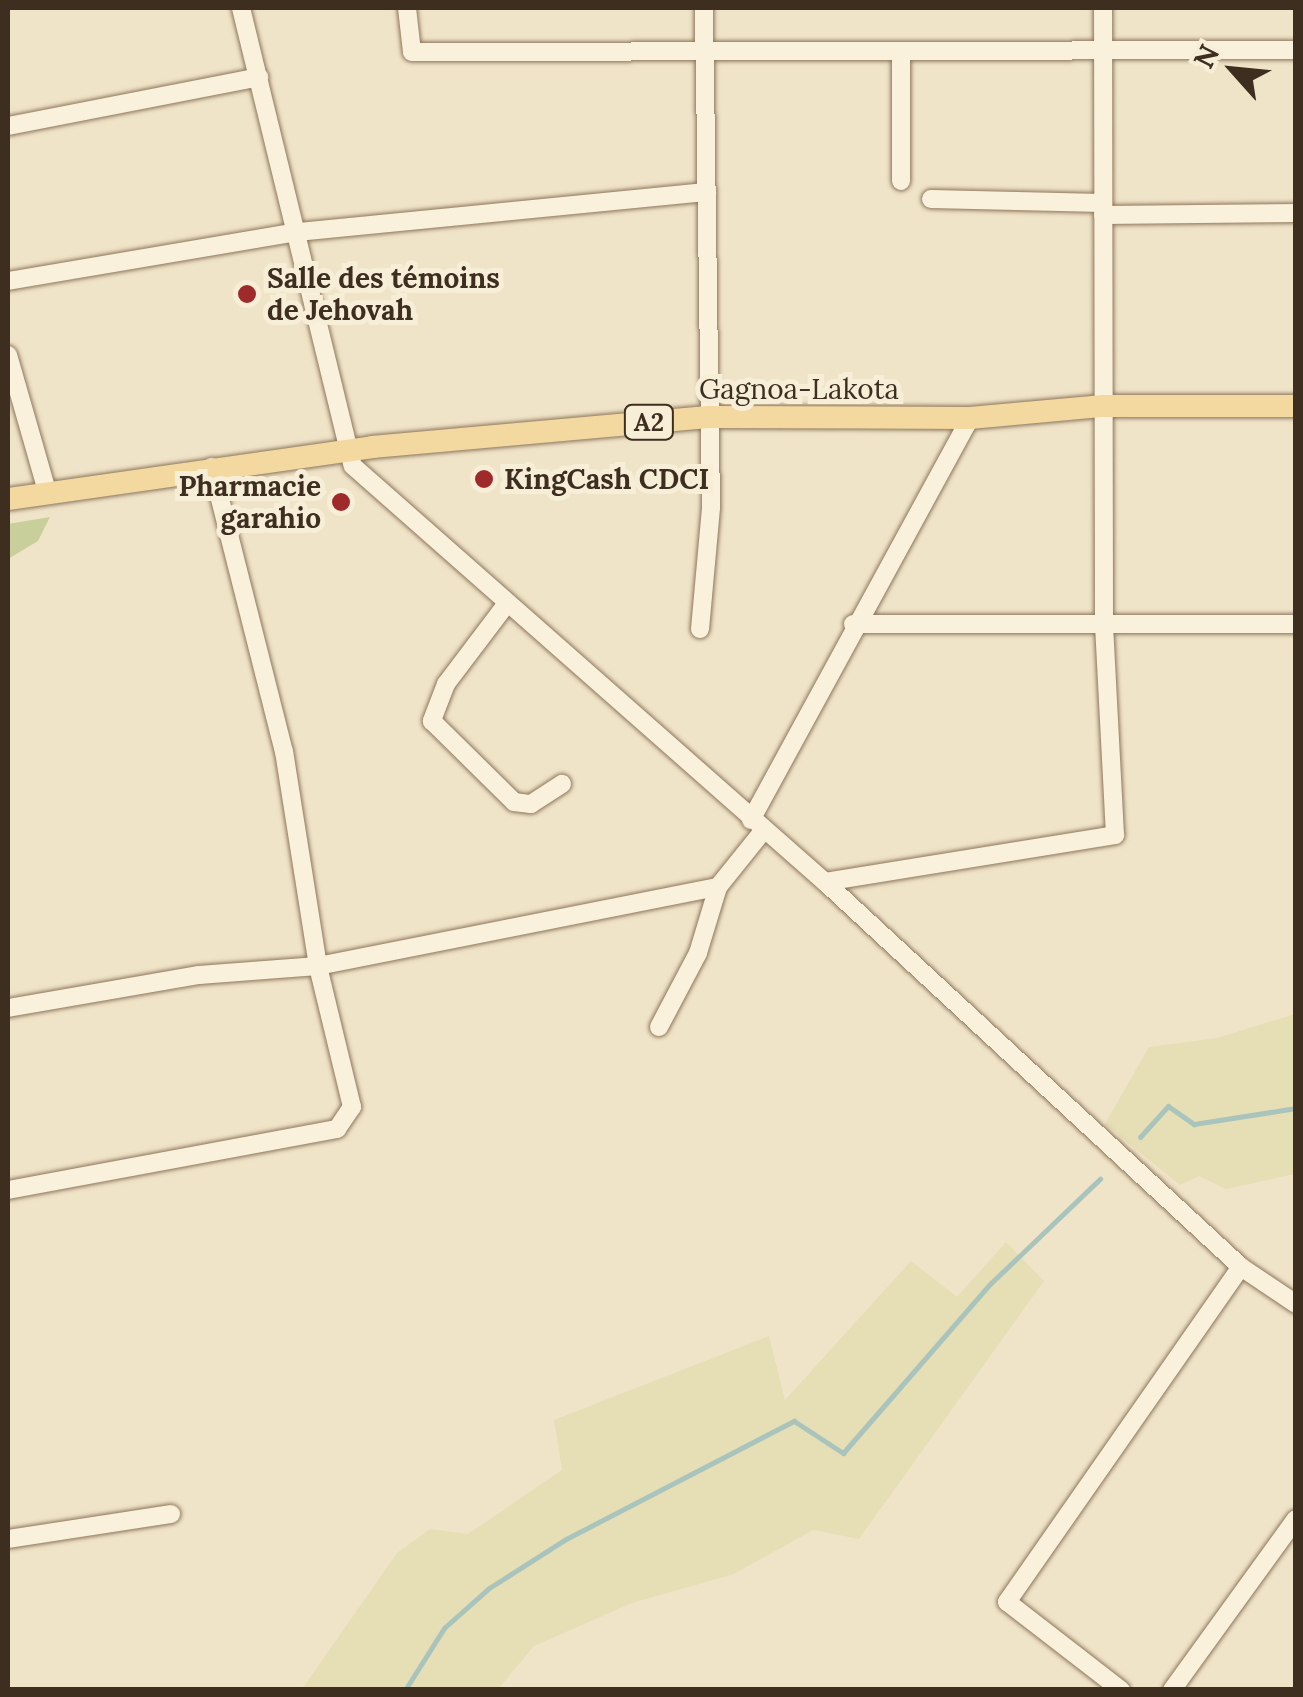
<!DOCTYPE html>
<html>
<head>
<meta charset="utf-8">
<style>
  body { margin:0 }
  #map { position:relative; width:1303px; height:1697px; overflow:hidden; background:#f0e4c8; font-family:Lora,serif }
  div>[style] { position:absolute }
  .farmland>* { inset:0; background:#e6deb5 }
  .green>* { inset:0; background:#c9cf9b }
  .stream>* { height:5px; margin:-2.5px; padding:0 2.5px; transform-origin:2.5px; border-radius:2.5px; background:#a9c4bc }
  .roads { filter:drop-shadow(0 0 2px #8d765c) drop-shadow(0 0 2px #8d765c) }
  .minor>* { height:18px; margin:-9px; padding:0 9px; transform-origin:9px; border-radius:9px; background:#faf1dc }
  .major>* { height:22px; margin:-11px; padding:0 11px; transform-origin:11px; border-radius:11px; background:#f3d9a0 }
  .dots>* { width:28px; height:28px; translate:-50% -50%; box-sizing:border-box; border:5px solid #f7eed8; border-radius:50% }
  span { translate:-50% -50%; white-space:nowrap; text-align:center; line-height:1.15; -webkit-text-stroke:10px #f7eed8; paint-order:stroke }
  .shield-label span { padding:2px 8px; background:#f7eed8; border:2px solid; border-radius:8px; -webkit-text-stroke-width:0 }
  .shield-label { font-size:25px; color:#3d2e20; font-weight:700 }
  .poi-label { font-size:28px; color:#3d2e20; font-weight:700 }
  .left { translate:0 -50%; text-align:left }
  .right { translate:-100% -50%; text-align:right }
  .street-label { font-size:28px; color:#3d2e20 }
  .frame { position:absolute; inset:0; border:10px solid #3d2e20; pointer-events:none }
  .north { position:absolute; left:1183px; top:20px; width:100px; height:100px; -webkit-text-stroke:8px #f7eed8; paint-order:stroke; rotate:297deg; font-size:28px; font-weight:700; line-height:40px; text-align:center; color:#3d2e20 }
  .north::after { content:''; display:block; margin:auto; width:35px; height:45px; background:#3d2e20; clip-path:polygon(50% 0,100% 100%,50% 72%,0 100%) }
</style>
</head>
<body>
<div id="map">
  <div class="farmland">
    <div style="clip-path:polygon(1295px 1014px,1295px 1174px,1226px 1189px,1199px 1176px,1180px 1185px,1105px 1124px,1149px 1047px,1217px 1038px)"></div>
    <div style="clip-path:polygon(1006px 1242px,1044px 1281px,859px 1539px,813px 1530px,734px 1574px,632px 1603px,534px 1646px,498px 1689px,302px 1689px,397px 1553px,430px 1529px,468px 1534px,562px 1470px,554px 1420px,769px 1336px,785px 1400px,911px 1261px,957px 1297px)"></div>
  </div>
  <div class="green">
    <div style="clip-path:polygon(50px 517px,38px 541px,8px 559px,8px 524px)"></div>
  </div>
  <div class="stream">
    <div style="left:1140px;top:1137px;width:42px;rotate:-47.9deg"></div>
    <div style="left:1168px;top:1106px;width:32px;rotate:35deg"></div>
    <div style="left:1194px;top:1124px;width:103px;rotate:-8.9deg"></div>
    <div style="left:405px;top:1690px;width:73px;rotate:-57.8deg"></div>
    <div style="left:444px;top:1628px;width:60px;rotate:-41.6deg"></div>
    <div style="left:489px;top:1588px;width:91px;rotate:-32.5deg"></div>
    <div style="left:566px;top:1539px;width:257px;rotate:-27.4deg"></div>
    <div style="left:794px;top:1421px;width:59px;rotate:33.1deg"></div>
    <div style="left:843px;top:1453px;width:225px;rotate:-49deg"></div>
    <div style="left:991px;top:1283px;width:151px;rotate:-43.7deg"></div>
  </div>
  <div class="roads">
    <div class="minor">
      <div style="left:241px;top:8px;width:471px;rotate:76.3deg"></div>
      <div style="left:353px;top:466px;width:629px;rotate:41.39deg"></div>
      <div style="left:825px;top:882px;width:567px;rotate:42.78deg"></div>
      <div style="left:1241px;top:1267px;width:66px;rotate:33.9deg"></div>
      <div style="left:407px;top:8px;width:44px;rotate:83.5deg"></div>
      <div style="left:412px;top:52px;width:884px;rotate:-0.13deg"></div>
      <div style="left:901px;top:52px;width:129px;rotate:90deg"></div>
      <div style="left:8px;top:126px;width:256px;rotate:-11deg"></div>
      <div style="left:931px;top:199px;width:171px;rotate:1.3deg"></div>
      <div style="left:1103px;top:215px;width:193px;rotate:-0.6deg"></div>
      <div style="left:8px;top:281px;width:294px;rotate:-9.6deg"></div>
      <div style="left:298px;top:232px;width:411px;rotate:-5.6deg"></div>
      <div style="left:8px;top:355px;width:141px;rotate:74deg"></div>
      <div style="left:505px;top:606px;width:98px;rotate:127.1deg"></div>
      <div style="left:446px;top:684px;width:40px;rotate:111deg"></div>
      <div style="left:432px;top:721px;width:115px;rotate:44.6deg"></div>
      <div style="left:514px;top:802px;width:17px;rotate:7deg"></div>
      <div style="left:531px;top:804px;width:37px;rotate:-33deg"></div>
      <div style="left:853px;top:624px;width:443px"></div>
      <div style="left:700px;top:629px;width:122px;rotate:-84.8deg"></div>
      <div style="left:711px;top:507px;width:499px;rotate:-90.8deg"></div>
      <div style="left:751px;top:820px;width:458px;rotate:-61.4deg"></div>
      <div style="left:825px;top:882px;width:294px;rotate:-9.2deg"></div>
      <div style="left:1115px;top:835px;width:211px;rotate:-93deg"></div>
      <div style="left:1104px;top:624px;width:616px;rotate:-90.09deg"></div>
      <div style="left:8px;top:1008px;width:194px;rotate:-9.8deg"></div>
      <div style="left:199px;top:975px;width:119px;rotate:-4.3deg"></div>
      <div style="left:318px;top:966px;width:408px;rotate:-11.2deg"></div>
      <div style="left:718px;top:887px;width:72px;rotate:-51.2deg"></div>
      <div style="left:659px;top:1027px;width:84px;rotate:-62.2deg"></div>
      <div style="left:698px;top:953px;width:69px;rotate:-73.1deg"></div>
      <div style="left:8px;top:1190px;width:335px;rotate:-10.5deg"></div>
      <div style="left:337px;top:1129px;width:27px;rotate:-56deg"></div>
      <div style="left:352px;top:1107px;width:145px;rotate:-103.6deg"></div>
      <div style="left:318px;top:966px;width:217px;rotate:-99deg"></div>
      <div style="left:284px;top:752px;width:294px;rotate:-104.2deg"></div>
      <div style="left:8px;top:1539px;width:165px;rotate:-8.7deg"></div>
      <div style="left:1121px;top:1690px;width:144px;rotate:-142.3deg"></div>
      <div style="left:1007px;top:1602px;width:409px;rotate:-55.1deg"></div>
      <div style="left:1172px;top:1690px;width:211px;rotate:-54.1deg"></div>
    </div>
    <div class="major">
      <div style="left:8px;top:499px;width:368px;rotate:-8.1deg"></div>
      <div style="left:372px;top:447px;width:340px;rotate:-5.1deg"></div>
      <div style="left:711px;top:417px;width:259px;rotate:0.2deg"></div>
      <div style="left:970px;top:418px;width:134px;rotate:-5.2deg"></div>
      <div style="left:1103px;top:406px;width:193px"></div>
    </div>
  </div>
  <div class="dots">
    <div style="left:247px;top:294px;background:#9e2a2b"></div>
    <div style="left:484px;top:479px;background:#9e2a2b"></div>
    <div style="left:341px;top:502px;background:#9e2a2b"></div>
  </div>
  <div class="shield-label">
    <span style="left:649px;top:422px">A2</span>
  </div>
  <div class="poi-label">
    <span class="left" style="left:267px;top:294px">Salle des témoins<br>de Jehovah</span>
    <span class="left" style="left:504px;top:479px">KingCash CDCI</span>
    <span class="right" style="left:321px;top:502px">Pharmacie<br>garahio</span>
  </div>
  <div class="street-label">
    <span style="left:799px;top:389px">Gagnoa-Lakota</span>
  </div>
  <div class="frame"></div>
  <div class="north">N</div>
</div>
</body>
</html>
